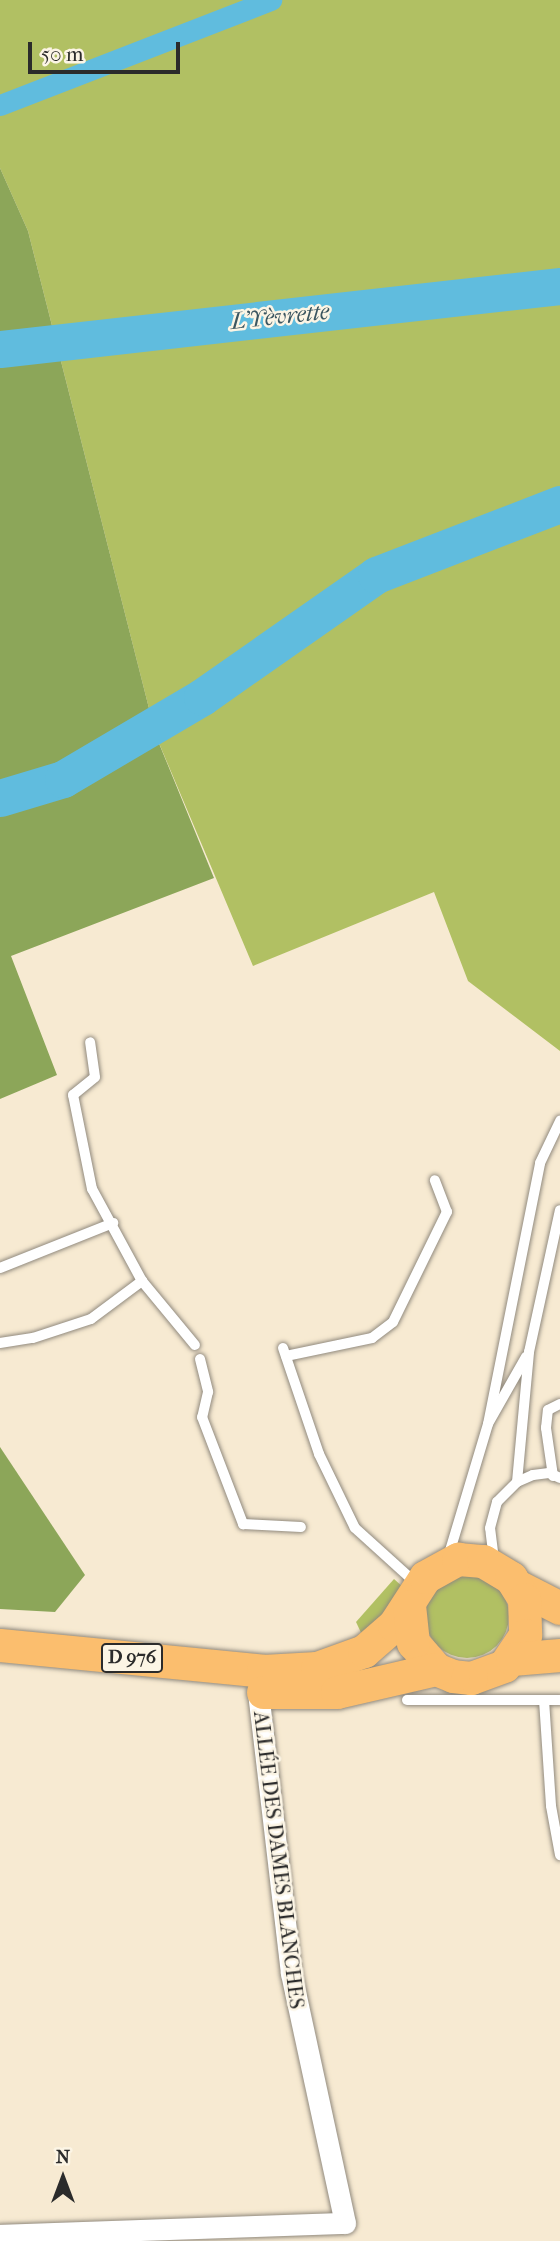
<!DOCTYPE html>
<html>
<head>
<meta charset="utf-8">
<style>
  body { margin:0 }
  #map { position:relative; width:560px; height:2241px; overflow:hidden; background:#f7ead2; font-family:"IM FELL French Canon",serif }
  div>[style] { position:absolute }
  .green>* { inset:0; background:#b1c063 }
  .round { border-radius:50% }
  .forest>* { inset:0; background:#8ca659 }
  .canal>* { height:21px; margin:-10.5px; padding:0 10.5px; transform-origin:10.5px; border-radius:10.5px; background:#60bcde }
  .river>* { height:37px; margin:-18.5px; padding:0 18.5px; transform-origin:18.5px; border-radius:18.5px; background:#60bcde }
  .roads { filter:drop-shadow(0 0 2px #918a7e) drop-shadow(0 0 2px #918a7e) }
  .lane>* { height:10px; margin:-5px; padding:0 5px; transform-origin:5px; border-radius:5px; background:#fff }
  .street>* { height:21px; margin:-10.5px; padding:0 10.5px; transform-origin:10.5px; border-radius:10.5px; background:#fff }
  .primary>* { height:33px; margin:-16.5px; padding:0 16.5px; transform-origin:16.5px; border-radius:16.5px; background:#fbbe6e }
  span { translate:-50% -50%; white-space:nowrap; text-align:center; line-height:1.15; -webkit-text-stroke:5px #fcf5e5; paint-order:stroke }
  .shield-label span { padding:2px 5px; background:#fcf5e5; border:2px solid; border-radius:5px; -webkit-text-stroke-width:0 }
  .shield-label { font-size:19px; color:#2b2b2b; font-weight:700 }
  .street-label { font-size:21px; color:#2b2b2b }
  .water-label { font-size:23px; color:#3b5661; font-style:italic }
  .north { position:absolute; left:28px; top:2143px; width:70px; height:70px; -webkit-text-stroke:5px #fcf5e5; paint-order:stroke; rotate:0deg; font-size:19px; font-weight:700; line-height:28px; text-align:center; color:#2b2b2b }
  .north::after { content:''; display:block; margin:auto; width:24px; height:32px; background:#2b2b2b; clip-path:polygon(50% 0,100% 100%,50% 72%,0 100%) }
  .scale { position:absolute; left:28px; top:42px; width:152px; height:32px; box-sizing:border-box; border:4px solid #2b2b2b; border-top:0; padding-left:9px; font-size:21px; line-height:24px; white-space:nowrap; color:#2b2b2b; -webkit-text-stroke:5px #fcf5e5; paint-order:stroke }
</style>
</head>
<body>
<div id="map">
  <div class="green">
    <div style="clip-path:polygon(0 0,560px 0,560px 1051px,468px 981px,434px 892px,253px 966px,156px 736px,28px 231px,0 168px)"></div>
    <div class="round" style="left:425px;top:1574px;width:84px;height:84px"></div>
    <div style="clip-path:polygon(394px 1579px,404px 1588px,364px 1639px,356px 1622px)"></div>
  </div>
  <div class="forest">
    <div style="clip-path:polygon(0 168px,28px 231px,156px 736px,214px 878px,11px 956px,57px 1075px,0 1099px)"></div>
    <div style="clip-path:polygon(0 1447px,85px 1575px,55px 1612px,0 1609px)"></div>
  </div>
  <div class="canal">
    <div style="left:0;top:105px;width:291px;rotate:-21.2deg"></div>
  </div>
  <div class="river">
    <div style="left:0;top:349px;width:564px;rotate:-6.42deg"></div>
    <div style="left:0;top:798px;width:66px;rotate:-16.8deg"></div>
    <div style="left:63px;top:779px;width:161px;rotate:-30.5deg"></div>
    <div style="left:202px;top:697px;width:213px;rotate:-35deg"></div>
    <div style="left:376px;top:575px;width:197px;rotate:-21.1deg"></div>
  </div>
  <div class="roads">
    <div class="lane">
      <div style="left:0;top:1268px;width:122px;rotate:-21.7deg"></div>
      <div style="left:142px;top:1281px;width:83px;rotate:50.4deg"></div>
      <div style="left:0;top:1343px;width:33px;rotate:-9deg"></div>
      <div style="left:33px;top:1338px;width:61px;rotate:-18.1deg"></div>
      <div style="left:91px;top:1319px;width:64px;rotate:-36.7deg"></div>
      <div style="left:142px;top:1281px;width:105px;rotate:-118.5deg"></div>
      <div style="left:92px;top:1189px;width:96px;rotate:-101.4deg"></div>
      <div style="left:73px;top:1095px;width:28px;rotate:-39deg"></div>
      <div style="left:95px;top:1077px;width:35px;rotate:-98deg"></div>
      <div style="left:283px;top:1348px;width:112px;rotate:71.2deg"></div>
      <div style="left:319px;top:1454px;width:82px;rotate:64.1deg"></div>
      <div style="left:355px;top:1528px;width:84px;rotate:42.1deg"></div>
      <div style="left:286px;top:1356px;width:88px;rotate:-11.8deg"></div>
      <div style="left:372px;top:1338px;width:26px;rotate:-37deg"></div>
      <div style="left:393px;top:1322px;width:123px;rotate:-63.9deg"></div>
      <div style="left:447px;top:1212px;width:34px;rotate:-111deg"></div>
      <div style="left:200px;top:1359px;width:34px;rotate:76deg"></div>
      <div style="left:208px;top:1392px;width:26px;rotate:103deg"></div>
      <div style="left:202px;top:1417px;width:115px;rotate:69deg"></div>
      <div style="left:243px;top:1524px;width:58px;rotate:3deg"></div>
      <div style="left:489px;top:1422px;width:75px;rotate:-60.4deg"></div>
      <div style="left:553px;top:1476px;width:49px;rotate:-98.3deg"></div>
      <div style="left:546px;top:1428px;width:18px;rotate:-84deg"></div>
      <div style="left:548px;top:1410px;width:13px;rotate:-27deg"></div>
      <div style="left:517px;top:1482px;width:131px;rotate:-84.7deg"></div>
      <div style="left:529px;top:1352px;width:145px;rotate:-77.7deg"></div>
      <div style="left:449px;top:1554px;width:136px;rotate:-73.3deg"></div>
      <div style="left:488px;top:1424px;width:266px;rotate:-78.7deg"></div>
      <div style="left:540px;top:1163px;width:47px;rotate:-64.5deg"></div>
      <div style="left:494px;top:1560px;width:32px;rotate:-97deg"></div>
      <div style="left:490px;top:1528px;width:27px;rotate:-75deg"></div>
      <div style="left:497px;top:1502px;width:28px;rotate:-45deg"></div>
      <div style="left:517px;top:1482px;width:17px;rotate:-24deg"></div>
      <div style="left:533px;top:1475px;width:16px;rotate:-7deg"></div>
      <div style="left:549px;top:1473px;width:12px;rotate:24deg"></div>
      <div style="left:407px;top:1700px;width:153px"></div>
      <div style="left:544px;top:1700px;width:106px;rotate:86.2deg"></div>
      <div style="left:551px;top:1806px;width:50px;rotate:79.6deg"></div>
    </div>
    <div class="street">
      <div style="left:0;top:2235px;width:345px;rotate:-2deg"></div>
      <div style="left:345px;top:2223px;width:256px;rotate:-102.2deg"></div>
      <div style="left:291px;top:1973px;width:283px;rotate:-96.7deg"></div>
    </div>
    <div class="primary">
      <div style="left:519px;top:1587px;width:46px;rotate:27.1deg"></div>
      <div style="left:0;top:1645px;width:264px;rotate:5.6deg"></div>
      <div style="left:263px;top:1671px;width:54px;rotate:-3.2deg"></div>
      <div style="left:317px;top:1668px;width:50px;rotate:-19.9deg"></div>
      <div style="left:364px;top:1651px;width:40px;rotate:-41deg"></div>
      <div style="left:394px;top:1625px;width:57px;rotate:-57.1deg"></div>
      <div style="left:425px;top:1577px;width:38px;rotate:-29deg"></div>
      <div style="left:458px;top:1559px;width:25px;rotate:5deg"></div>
      <div style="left:483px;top:1561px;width:33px;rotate:31deg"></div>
      <div style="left:511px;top:1578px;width:25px;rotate:58deg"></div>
      <div style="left:524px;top:1599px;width:36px;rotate:88deg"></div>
      <div style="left:525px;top:1635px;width:37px;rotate:124deg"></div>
      <div style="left:504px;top:1666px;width:35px;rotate:160deg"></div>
      <div style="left:471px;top:1678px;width:18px;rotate:-174deg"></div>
      <div style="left:453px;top:1676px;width:18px;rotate:-158deg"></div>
      <div style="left:436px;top:1669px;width:35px;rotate:-131deg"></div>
      <div style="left:413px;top:1643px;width:37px;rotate:-96deg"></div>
      <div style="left:512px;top:1659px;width:48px;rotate:-4.8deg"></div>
      <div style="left:263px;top:1692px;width:74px"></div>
      <div style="left:337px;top:1692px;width:102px;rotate:-13.1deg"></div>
    </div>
  </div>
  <div class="shield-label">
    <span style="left:132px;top:1658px">D 976</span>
  </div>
  <div class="street-label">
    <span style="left:279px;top:1860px;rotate:83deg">ALLÉE DES DAMES BLANCHES</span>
  </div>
  <div class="water-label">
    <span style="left:280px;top:317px;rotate:-6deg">L'Yèvrette</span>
  </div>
  <div class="north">N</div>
  <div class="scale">50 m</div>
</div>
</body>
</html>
